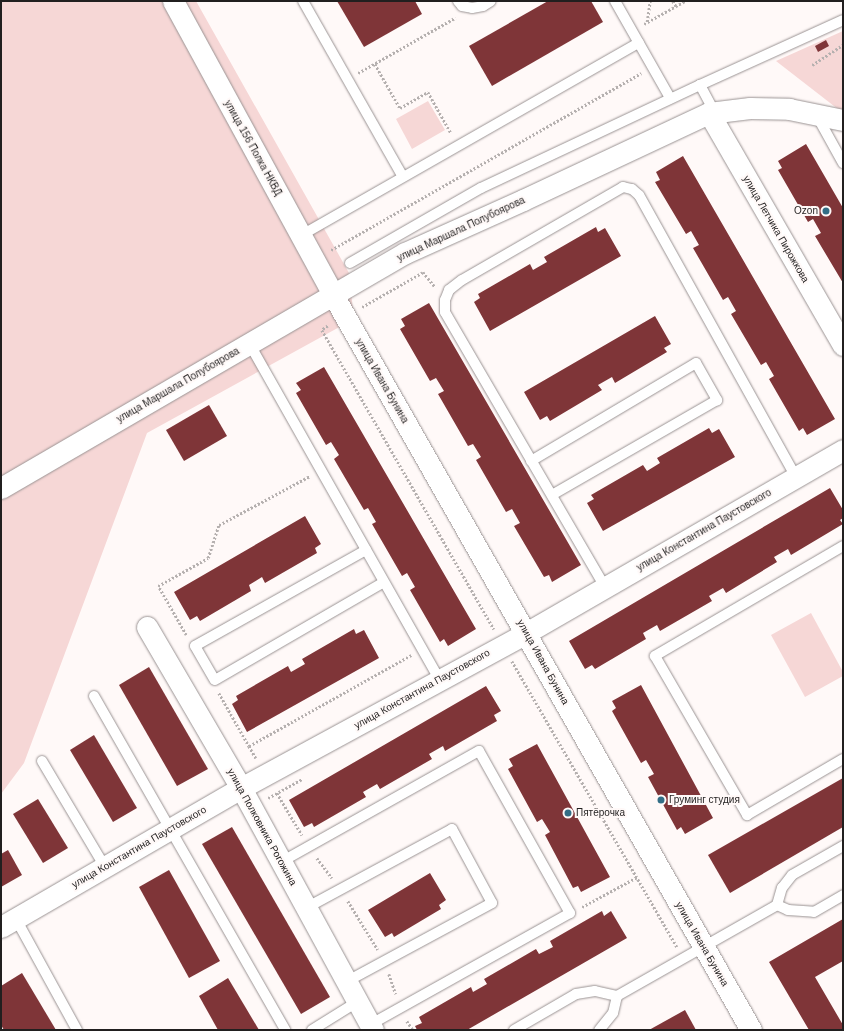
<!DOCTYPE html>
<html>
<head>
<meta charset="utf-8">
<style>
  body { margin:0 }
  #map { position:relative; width:844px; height:1031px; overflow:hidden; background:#fff9f8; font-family:Arial,sans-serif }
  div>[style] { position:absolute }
  .green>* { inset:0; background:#f6d7d6 }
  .building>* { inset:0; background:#7f3538 }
  .path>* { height:2.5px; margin-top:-1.25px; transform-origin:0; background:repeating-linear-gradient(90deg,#b5b0af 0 2px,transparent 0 4px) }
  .roads { filter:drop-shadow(0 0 1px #9a9393) drop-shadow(0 0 1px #9a9393) }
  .lane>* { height:10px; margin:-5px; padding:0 5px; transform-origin:5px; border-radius:5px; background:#fff }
  .street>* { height:21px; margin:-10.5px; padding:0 10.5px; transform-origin:10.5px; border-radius:10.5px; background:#fff }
  .dots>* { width:11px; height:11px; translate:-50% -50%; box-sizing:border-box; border:2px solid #fff9f8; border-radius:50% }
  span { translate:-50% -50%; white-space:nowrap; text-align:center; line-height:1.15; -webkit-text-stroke:4px #fff9f8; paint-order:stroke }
  .street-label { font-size:10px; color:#211f1f }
  .poi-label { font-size:10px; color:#211f1f }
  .right { translate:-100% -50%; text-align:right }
  .left { translate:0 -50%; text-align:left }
  .frame { position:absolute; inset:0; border:2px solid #211f1f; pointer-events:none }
</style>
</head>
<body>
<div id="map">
  <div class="green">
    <div style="clip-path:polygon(1px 1px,196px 1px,349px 273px,354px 319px,147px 433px,24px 763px,1px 794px)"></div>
    <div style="clip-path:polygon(843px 31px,843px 113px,776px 61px)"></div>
    <div style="clip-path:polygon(428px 101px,445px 130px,412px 149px,396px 119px)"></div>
    <div style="clip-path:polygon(811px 613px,843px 672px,843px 676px,805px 697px,771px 635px)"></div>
  </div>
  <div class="building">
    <div style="clip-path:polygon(337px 1px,415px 1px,422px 14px,364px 47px)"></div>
    <div style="clip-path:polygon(548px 1px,591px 1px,603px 22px,492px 86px,469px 46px)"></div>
    <div style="clip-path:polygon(826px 40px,829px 46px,818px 52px,815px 46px)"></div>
    <div style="clip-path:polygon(806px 144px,843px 208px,843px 283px,815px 236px,821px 233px,813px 219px,808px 222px,778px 170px,782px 168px,778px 161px)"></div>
    <div style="clip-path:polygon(683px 156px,835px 419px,807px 435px,803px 428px,799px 431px,769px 379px,774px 376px,766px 362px,761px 365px,731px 314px,736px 311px,728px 297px,723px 300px,693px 248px,699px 245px,691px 231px,686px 234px,655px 182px,660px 180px,656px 172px)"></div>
    <div style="clip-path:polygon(596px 227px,598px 232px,605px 228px,621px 256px,490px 331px,474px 302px,480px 298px,478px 294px,530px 264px,533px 270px,547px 262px,544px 257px)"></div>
    <div style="clip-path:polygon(429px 303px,581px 565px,552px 582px,549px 575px,544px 577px,514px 526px,520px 523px,512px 509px,506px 512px,476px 460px,481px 457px,473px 444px,468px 446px,438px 394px,444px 391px,436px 378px,430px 381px,400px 329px,405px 326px,401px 319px)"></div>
    <div style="clip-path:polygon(655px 316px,671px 344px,664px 348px,667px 352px,615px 383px,612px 377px,598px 385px,602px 390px,550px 421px,547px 416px,540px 420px,524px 392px)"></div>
    <div style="clip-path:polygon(324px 367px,476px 629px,448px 646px,444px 639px,440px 642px,410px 590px,415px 587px,407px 573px,402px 576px,372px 524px,376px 522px,368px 508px,364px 510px,334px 459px,339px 455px,331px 442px,326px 445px,296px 393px,301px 390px,296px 383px)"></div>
    <div style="clip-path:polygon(209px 405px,227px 436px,184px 461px,166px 430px)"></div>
    <div style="clip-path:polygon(709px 428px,712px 433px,719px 429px,735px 457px,603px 531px,587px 503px,594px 499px,591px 495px,643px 465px,647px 471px,660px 463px,657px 458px)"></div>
    <div style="clip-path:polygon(830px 488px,843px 510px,843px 518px,840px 520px,843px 524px,791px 555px,788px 549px,774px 557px,777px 562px,726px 593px,723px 588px,709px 596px,712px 601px,660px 631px,657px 625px,643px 633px,646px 639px,595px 669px,592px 665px,585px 669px,569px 641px)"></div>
    <div style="clip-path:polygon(305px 516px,321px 544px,315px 548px,317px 553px,265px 583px,262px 577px,249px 585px,251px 591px,200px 621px,197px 616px,190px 620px,174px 592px)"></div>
    <div style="clip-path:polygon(354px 629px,356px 634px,364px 630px,379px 658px,247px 732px,232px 704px,238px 700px,236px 696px,288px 666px,291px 672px,305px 664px,302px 659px)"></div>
    <div style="clip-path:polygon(149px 667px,208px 769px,177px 786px,119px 685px)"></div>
    <div style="clip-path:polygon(641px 685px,713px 818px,685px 834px,681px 827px,677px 830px,648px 777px,654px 774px,646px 760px,641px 763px,612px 711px,616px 708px,612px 701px)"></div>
    <div style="clip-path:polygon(486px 686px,501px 711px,494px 715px,497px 721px,445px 751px,443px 746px,429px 754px,432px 759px,380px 789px,377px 784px,363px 792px,366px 797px,314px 827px,312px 823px,304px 827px,289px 800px)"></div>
    <div style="clip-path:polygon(94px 735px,137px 808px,113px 822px,70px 750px)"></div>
    <div style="clip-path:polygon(537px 744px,610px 877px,581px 892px,578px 886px,573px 888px,545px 835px,550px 832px,542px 819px,537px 822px,508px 769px,513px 766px,509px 759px)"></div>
    <div style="clip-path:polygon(843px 778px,843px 827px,730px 893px,708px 855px)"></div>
    <div style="clip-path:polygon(38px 799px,68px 848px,43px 863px,13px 814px)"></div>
    <div style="clip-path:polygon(232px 827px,330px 997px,301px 1014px,202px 844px)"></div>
    <div style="clip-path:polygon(8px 850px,22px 875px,1px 887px,1px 854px)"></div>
    <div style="clip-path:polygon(169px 870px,220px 961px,189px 978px,139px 887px)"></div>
    <div style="clip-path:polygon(430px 873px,446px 900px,439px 905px,441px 909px,394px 937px,392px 933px,385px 937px,368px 910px)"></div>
    <div style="clip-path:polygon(602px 911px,604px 916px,611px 911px,627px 938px,467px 1030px,417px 1030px,415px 1026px,422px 1023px,419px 1017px,471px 987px,473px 992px,487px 984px,484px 979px,536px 949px,539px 954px,553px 947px,550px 941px)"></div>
    <div style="clip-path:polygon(843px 919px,843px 961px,815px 977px,843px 1025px,843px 1030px,809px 1030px,769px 962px)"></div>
    <div style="clip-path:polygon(22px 973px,56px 1030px,4px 1030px,1px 1025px,1px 986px)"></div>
    <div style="clip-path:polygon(228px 978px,259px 1030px,218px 1030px,199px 996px)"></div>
    <div style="clip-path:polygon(685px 1010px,696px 1030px,649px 1030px)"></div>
  </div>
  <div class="path">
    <div style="left:673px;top:1px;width:6px;rotate:59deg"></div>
    <div style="left:647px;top:22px;width:21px;rotate:-82deg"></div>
    <div style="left:644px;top:24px;width:47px;rotate:-29.3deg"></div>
    <div style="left:375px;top:64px;width:51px;rotate:60.4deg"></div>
    <div style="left:400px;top:108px;width:32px;rotate:-30deg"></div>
    <div style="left:428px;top:92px;width:47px;rotate:60.7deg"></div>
    <div style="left:812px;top:65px;width:37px;rotate:-33deg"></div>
    <div style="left:358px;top:73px;width:112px;rotate:-29.6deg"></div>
    <div style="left:331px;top:250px;width:357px;rotate:-29.7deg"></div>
    <div style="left:362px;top:307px;width:70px;rotate:-29.8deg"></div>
    <div style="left:423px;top:272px;width:19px;rotate:51deg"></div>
    <div style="left:328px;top:326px;width:7px;rotate:146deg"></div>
    <div style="left:322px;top:330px;width:345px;rotate:60.1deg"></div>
    <div style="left:186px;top:635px;width:56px;rotate:-119.7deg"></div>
    <div style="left:158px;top:586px;width:57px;rotate:-29.2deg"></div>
    <div style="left:208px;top:558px;width:35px;rotate:-72deg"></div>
    <div style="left:219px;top:525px;width:103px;rotate:-28.3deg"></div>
    <div style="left:512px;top:661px;width:330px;rotate:60deg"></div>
    <div style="left:219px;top:693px;width:61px;rotate:60.5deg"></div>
    <div style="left:249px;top:746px;width:186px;rotate:-29.3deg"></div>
    <div style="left:249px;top:746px;width:14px;rotate:60deg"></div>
    <div style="left:277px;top:793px;width:49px;rotate:59.2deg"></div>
    <div style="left:268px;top:798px;width:39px;rotate:-29deg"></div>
    <div style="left:317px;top:858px;width:25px;rotate:53deg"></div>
    <div style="left:348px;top:901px;width:57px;rotate:58.5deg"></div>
    <div style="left:582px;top:907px;width:63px;rotate:-28.6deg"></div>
    <div style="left:389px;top:974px;width:21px;rotate:71deg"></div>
    <div style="left:407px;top:1021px;width:11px;rotate:56deg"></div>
  </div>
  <div class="roads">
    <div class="lane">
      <div style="left:303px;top:1px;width:202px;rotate:60.4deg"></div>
      <div style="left:458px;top:1px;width:6px;rotate:51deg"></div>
      <div style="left:462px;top:6px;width:10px;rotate:11deg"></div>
      <div style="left:472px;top:8px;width:11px;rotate:-10deg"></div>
      <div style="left:483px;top:6px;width:9px;rotate:-32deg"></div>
      <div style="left:615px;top:1px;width:112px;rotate:60.4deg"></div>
      <div style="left:715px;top:113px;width:32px;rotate:-118deg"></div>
      <div style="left:700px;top:85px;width:157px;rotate:-24.4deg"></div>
      <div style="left:817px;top:116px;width:54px;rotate:61deg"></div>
      <div style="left:300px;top:236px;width:390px;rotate:-29.7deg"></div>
      <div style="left:350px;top:263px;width:151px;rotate:-29.8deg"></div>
      <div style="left:481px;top:188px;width:242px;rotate:-25.2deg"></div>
      <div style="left:249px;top:343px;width:387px;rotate:60.5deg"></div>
      <div style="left:531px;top:461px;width:192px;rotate:-30.7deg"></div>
      <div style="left:696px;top:363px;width:43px;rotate:60.4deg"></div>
      <div style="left:717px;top:400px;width:190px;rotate:150.1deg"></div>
      <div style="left:843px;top:546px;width:218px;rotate:149.7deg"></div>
      <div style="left:655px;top:656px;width:184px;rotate:59.9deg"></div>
      <div style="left:747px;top:815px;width:111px;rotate:-30.3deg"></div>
      <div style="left:366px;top:550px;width:196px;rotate:150.7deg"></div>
      <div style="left:195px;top:646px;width:39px;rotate:60deg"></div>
      <div style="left:215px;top:680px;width:195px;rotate:-30.1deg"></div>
      <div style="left:605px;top:587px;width:318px;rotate:-120.2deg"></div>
      <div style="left:445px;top:312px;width:12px;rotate:-90deg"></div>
      <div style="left:445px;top:300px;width:11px;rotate:-68deg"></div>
      <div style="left:449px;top:290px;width:16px;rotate:-38deg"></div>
      <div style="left:462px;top:280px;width:186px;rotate:-30deg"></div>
      <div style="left:623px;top:187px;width:9px;rotate:13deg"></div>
      <div style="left:632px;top:189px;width:9px;rotate:41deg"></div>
      <div style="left:639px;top:195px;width:323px;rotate:60.9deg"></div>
      <div style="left:94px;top:696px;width:385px;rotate:60.2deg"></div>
      <div style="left:42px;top:761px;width:123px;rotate:59.3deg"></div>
      <div style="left:281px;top:862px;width:227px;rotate:-29.3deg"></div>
      <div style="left:479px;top:751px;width:186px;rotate:60.7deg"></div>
      <div style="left:570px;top:913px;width:229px;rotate:150.8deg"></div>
      <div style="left:777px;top:905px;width:12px;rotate:24deg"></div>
      <div style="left:788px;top:910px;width:26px;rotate:4deg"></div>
      <div style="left:814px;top:912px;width:34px;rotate:-30deg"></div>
      <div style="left:306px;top:908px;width:166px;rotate:-28.4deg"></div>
      <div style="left:452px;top:829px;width:84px;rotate:61.6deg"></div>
      <div style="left:492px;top:903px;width:166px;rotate:151.6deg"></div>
      <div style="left:16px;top:919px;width:127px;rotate:61.2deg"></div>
      <div style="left:617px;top:996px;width:184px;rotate:-29.6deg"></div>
      <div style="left:777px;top:905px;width:18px;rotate:-74deg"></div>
      <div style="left:782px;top:888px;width:16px;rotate:-52deg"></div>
      <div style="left:792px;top:875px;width:59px;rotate:-29.6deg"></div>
      <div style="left:312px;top:1030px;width:53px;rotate:-31.9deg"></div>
      <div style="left:514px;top:1030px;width:72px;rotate:-30.1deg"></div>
      <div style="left:576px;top:994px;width:19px;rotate:-9deg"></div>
      <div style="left:595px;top:991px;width:23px;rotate:13deg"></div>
      <div style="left:617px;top:996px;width:17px;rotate:103deg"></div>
      <div style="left:613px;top:1013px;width:22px;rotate:129deg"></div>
    </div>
    <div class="street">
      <div style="left:173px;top:1px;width:335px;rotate:61.4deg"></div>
      <div style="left:333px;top:295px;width:846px;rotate:60.37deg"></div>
      <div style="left:709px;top:113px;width:268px;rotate:60deg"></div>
      <div style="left:1px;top:488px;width:467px;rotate:-30.2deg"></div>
      <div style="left:405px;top:253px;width:129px;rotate:-24.2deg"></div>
      <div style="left:523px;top:200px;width:205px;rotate:-25.1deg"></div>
      <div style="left:709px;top:113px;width:41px;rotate:-7deg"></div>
      <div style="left:750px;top:108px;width:39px;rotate:1deg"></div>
      <div style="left:789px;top:109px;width:55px;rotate:11.5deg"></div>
      <div style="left:147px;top:627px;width:186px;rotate:59.7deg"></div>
      <div style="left:241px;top:788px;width:276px;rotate:61.4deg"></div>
      <div style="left:1px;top:927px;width:277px;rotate:-30.1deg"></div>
      <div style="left:241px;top:788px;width:324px;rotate:-28.5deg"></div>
      <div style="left:526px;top:633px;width:366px;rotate:-30deg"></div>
    </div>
  </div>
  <div class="dots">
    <div style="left:826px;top:211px;background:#326e86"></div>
    <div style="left:661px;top:800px;background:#326e86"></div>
    <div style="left:568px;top:813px;background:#326e86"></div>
  </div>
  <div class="street-label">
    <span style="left:253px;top:148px;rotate:61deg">улица 156 Полка НКВД</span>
    <span style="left:461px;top:229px;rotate:-25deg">улица Маршала Полубоярова</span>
    <span style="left:776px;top:229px;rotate:60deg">улица Летчика Пирожкова</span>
    <span style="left:382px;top:381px;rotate:60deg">улица Ивана Бунина</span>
    <span style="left:178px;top:385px;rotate:-30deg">улица Маршала Полубоярова</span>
    <span style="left:704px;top:530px;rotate:-30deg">улица Константина Паустовского</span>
    <span style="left:543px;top:662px;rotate:61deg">улица Ивана Бунина</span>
    <span style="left:422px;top:689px;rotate:-29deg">улица Константина Паустовского</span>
    <span style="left:262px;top:827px;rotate:61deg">улица Полковника Рогожина</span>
    <span style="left:139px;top:847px;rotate:-30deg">улица Константина Паустовского</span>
    <span style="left:702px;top:944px;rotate:60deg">улица Ивана Бунина</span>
  </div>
  <div class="poi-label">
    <span class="right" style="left:818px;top:211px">Ozon</span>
    <span class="left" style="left:669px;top:800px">Груминг студия</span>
    <span class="left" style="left:576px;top:813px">Пятёрочка</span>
  </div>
  <div class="frame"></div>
</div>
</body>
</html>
